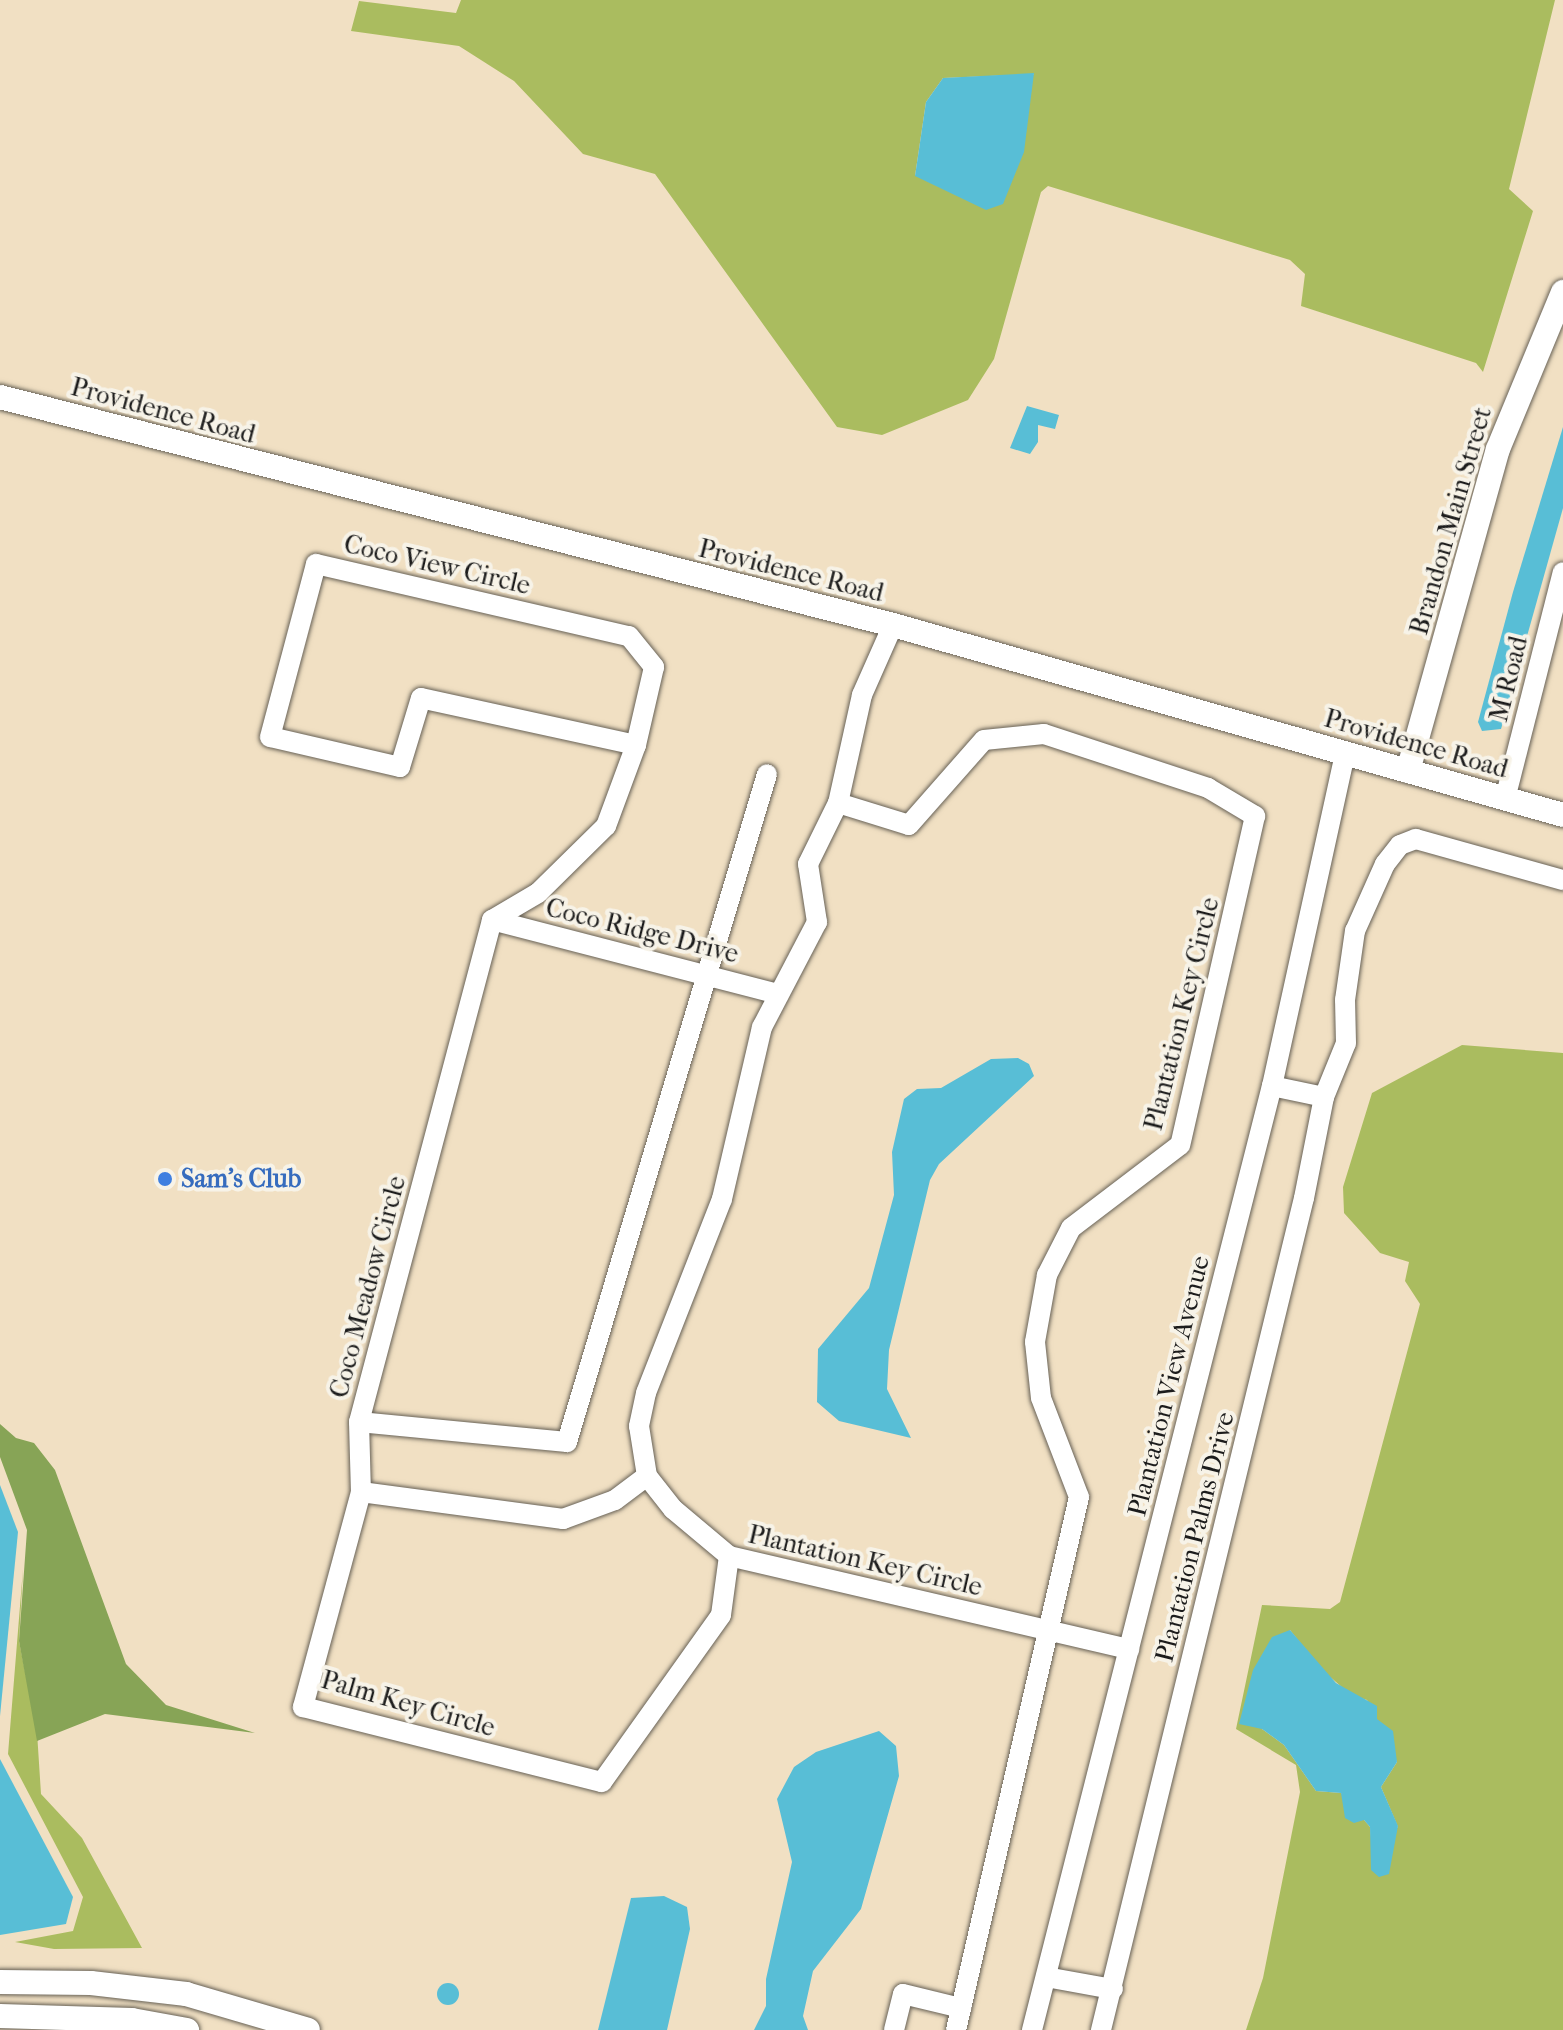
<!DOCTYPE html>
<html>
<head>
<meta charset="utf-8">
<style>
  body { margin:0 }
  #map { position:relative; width:1563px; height:2030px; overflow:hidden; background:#f1e0c3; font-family:"IM FELL French Canon",serif }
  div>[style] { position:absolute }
  .green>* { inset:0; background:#aabc5f }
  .forest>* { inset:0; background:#87a456 }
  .water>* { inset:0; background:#58bed6 }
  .round { border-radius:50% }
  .roads { filter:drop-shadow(0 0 2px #676156) drop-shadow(0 0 2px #676156) }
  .minor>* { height:20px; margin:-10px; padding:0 10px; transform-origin:10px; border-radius:10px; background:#fff }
  .tertiary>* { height:24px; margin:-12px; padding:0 12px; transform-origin:12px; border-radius:12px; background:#fff }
  .dots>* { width:22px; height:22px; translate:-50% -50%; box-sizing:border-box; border:4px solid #f7f3e8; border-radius:50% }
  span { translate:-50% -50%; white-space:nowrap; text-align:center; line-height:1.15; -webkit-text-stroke:8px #f7f3e8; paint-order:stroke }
  .street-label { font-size:26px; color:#1c1c1c }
  .shop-label { font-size:26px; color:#366cbe; font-weight:700 }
  .left { translate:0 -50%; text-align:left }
</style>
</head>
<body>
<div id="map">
  <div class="green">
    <div style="clip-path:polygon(evenodd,461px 0,1555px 0,1509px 189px,1533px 211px,1483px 372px,1476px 363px,1301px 306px,1305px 274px,1290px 260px,1048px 186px,1041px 192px,994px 359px,968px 400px,882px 435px,837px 427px,655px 174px,583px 154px,514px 81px,459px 46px,351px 31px,359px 1px,456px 13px,461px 0,1034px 74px,915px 176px,926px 102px,943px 78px,1034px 74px)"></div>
    <div style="clip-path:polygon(evenodd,1462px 1045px,1563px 1053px,1563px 2030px,1246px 2030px,1263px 1978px,1300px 1792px,1296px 1765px,1236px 1729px,1262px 1605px,1330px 1609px,1340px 1602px,1420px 1304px,1405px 1281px,1409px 1262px,1380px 1253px,1344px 1213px,1343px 1187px,1372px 1093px,1462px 1045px,1290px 1630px,1321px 1669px,1351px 1695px,1367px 1700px,1397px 1762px,1381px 1787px,1398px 1827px,1372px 1847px,1370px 1827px,1341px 1793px,1316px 1791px,1284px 1745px,1262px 1729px,1290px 1630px)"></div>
    <div style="clip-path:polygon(23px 1569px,19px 1641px,37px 1732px,41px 1794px,82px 1838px,142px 1948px,54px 1949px,15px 1942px,73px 1931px,83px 1897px,8px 1754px)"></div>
  </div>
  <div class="forest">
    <div style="clip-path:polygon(0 1424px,16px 1438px,34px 1443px,55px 1470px,126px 1664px,166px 1705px,255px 1733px,105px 1714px,37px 1741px,19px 1641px,27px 1530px,0 1457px)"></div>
  </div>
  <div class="water">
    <div style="clip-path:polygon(1034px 73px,1024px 152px,1003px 204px,986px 210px,915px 176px,926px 102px,943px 78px)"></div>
    <div style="clip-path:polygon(1027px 406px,1059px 415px,1055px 429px,1038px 425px,1038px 442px,1030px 454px,1010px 448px)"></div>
    <div style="clip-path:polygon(1563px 427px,1563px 508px,1501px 729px,1482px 731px,1478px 722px,1513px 592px)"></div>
    <div style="clip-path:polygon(1018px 1058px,1029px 1064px,1034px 1076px,939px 1164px,930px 1180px,889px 1350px,887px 1389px,911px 1438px,839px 1421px,817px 1402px,818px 1349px,869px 1288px,894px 1195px,892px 1152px,904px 1099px,917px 1089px,941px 1088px,991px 1059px)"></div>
    <div style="clip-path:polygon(0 1485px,18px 1532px,0 1716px)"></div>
    <div style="clip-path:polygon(1290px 1630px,1336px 1683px,1377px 1706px,1377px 1719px,1393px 1731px,1397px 1762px,1381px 1787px,1398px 1826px,1389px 1874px,1379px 1877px,1371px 1870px,1370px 1827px,1364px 1820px,1354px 1823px,1345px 1818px,1341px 1793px,1316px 1791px,1284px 1745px,1262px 1729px,1239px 1724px,1253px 1670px,1272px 1637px)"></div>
    <div style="clip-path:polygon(879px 1731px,896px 1746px,899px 1776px,861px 1909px,813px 1971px,803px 2016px,808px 2030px,754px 2030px,766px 2006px,766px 1979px,792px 1862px,777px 1799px,794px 1767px,816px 1752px)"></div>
    <div style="clip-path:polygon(0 1759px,73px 1897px,66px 1924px,0 1935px)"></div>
    <div style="clip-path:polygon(664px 1896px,687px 1907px,690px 1929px,667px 2030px,598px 2030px,631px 1898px)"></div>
    <div class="round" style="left:437px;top:1983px;width:22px;height:22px"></div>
  </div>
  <div class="roads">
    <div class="minor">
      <div style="left:893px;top:625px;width:77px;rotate:113.9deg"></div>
      <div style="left:862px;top:695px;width:111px;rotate:102.5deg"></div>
      <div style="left:838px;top:803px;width:68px;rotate:116.2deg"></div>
      <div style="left:808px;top:864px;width:59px;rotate:81.2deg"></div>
      <div style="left:817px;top:922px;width:119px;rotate:117.6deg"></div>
      <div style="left:762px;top:1027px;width:177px;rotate:103.1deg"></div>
      <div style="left:722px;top:1199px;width:208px;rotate:111.4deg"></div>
      <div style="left:646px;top:1393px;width:34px;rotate:102deg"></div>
      <div style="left:639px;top:1426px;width:51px;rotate:80.9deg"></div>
      <div style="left:647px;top:1476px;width:42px;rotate:51.8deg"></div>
      <div style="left:673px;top:1509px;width:73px;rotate:40deg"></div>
      <div style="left:729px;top:1556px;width:411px;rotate:13.1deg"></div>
      <div style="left:636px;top:745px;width:220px;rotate:-167.7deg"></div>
      <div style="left:421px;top:698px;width:72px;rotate:106.9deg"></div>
      <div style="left:400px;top:767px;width:133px;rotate:-167deg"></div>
      <div style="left:270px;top:737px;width:179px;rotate:-75.1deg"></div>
      <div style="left:316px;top:564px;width:321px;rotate:13deg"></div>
      <div style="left:629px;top:636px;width:40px;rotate:51deg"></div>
      <div style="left:654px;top:667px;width:80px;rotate:103deg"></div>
      <div style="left:636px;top:745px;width:86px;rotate:110.3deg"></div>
      <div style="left:606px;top:826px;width:95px;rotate:135.4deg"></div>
      <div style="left:538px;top:893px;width:53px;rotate:149.6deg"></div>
      <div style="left:492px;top:920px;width:519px;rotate:104.84deg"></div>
      <div style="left:359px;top:1422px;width:70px;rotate:88.4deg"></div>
      <div style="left:361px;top:1492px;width:223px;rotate:105.1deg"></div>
      <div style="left:303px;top:1707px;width:308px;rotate:14.1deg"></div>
      <div style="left:602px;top:1782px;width:205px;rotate:-54.5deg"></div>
      <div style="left:721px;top:1615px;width:60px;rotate:-82.3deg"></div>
      <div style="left:1505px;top:799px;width:234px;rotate:-75.7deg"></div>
      <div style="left:838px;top:803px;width:74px;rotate:17.2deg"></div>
      <div style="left:909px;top:825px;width:113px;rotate:-48.6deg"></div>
      <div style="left:984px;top:740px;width:60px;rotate:-5.7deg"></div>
      <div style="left:1044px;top:734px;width:173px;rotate:18.2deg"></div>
      <div style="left:1208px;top:788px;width:55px;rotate:30.8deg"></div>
      <div style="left:1255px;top:816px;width:337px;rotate:102.8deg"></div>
      <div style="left:1180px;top:1145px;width:137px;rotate:142.7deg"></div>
      <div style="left:1071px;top:1228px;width:53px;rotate:117.1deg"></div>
      <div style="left:1047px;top:1275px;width:68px;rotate:100.2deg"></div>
      <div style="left:1035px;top:1342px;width:56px;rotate:83.9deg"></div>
      <div style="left:1041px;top:1398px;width:106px;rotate:69deg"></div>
      <div style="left:1079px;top:1497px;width:547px;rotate:102.99deg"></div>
      <div style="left:492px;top:920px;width:296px;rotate:14.5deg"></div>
      <div style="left:1272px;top:1086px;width:53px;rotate:11.9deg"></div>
      <div style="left:359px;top:1422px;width:209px;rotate:5.5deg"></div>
      <div style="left:567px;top:1442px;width:697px;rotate:-73.33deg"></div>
      <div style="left:361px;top:1492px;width:204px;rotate:7.6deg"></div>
      <div style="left:563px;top:1519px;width:55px;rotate:-20.1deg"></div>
      <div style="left:615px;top:1500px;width:40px;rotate:-37deg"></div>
      <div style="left:1046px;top:1977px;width:68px;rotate:10.2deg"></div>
      <div style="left:894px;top:2030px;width:37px;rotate:-76deg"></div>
      <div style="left:903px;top:1994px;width:60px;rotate:13.6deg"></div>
      <div style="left:1032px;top:2030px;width:974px;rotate:-75.74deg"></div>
      <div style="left:1272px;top:1086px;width:341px;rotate:-77.6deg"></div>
      <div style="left:1101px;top:2030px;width:856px;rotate:-76.29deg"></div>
      <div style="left:1304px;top:1198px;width:103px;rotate:-78.8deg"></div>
      <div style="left:1324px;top:1097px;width:58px;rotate:-67.8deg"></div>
      <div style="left:1346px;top:1043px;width:43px;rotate:-91.3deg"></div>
      <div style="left:1345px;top:1000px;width:70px;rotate:-81.8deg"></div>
      <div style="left:1355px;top:931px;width:73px;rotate:-65.9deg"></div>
      <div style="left:1385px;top:864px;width:24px;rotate:-52deg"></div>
      <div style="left:1400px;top:845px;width:17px;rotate:-21deg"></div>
      <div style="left:1416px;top:839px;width:153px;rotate:15.6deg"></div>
    </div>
    <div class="tertiary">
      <div style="left:0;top:397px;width:922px;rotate:14.32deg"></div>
      <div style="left:893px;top:625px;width:696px;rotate:15.83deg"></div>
      <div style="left:1408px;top:771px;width:334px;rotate:-74.4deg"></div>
      <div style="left:1498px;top:449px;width:170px;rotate:-67.5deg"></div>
      <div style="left:0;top:1982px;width:91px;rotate:0.6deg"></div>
      <div style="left:91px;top:1983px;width:96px;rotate:6.6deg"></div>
      <div style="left:186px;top:1994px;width:127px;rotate:16.4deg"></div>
      <div style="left:0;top:2016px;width:132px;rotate:1.7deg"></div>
      <div style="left:132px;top:2020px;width:56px;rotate:10.3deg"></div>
    </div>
  </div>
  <div class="dots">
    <div style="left:165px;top:1179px;background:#3f7fe0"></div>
  </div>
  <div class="street-label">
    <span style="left:163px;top:411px;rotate:15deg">Providence Road</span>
    <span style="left:1451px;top:521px;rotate:-74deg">Brandon Main Street</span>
    <span style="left:437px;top:565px;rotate:13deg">Coco View Circle</span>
    <span style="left:791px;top:571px;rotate:14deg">Providence Road</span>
    <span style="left:1509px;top:679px;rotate:-76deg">M Road</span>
    <span style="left:1416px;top:744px;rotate:16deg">Providence Road</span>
    <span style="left:642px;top:931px;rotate:14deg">Coco Ridge Drive</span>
    <span style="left:1182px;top:1014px;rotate:-76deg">Plantation Key Circle</span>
    <span style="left:368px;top:1287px;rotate:-75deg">Coco Meadow Circle</span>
    <span style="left:1169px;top:1386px;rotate:-76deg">Plantation View Avenue</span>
    <span style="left:1195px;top:1537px;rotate:-76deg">Plantation Palms Drive</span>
    <span style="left:865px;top:1561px;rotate:13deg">Plantation Key Circle</span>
    <span style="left:408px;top:1704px;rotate:16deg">Palm Key Circle</span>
  </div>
  <div class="shop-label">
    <span class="left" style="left:181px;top:1179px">Sam's Club</span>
  </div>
</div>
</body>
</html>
